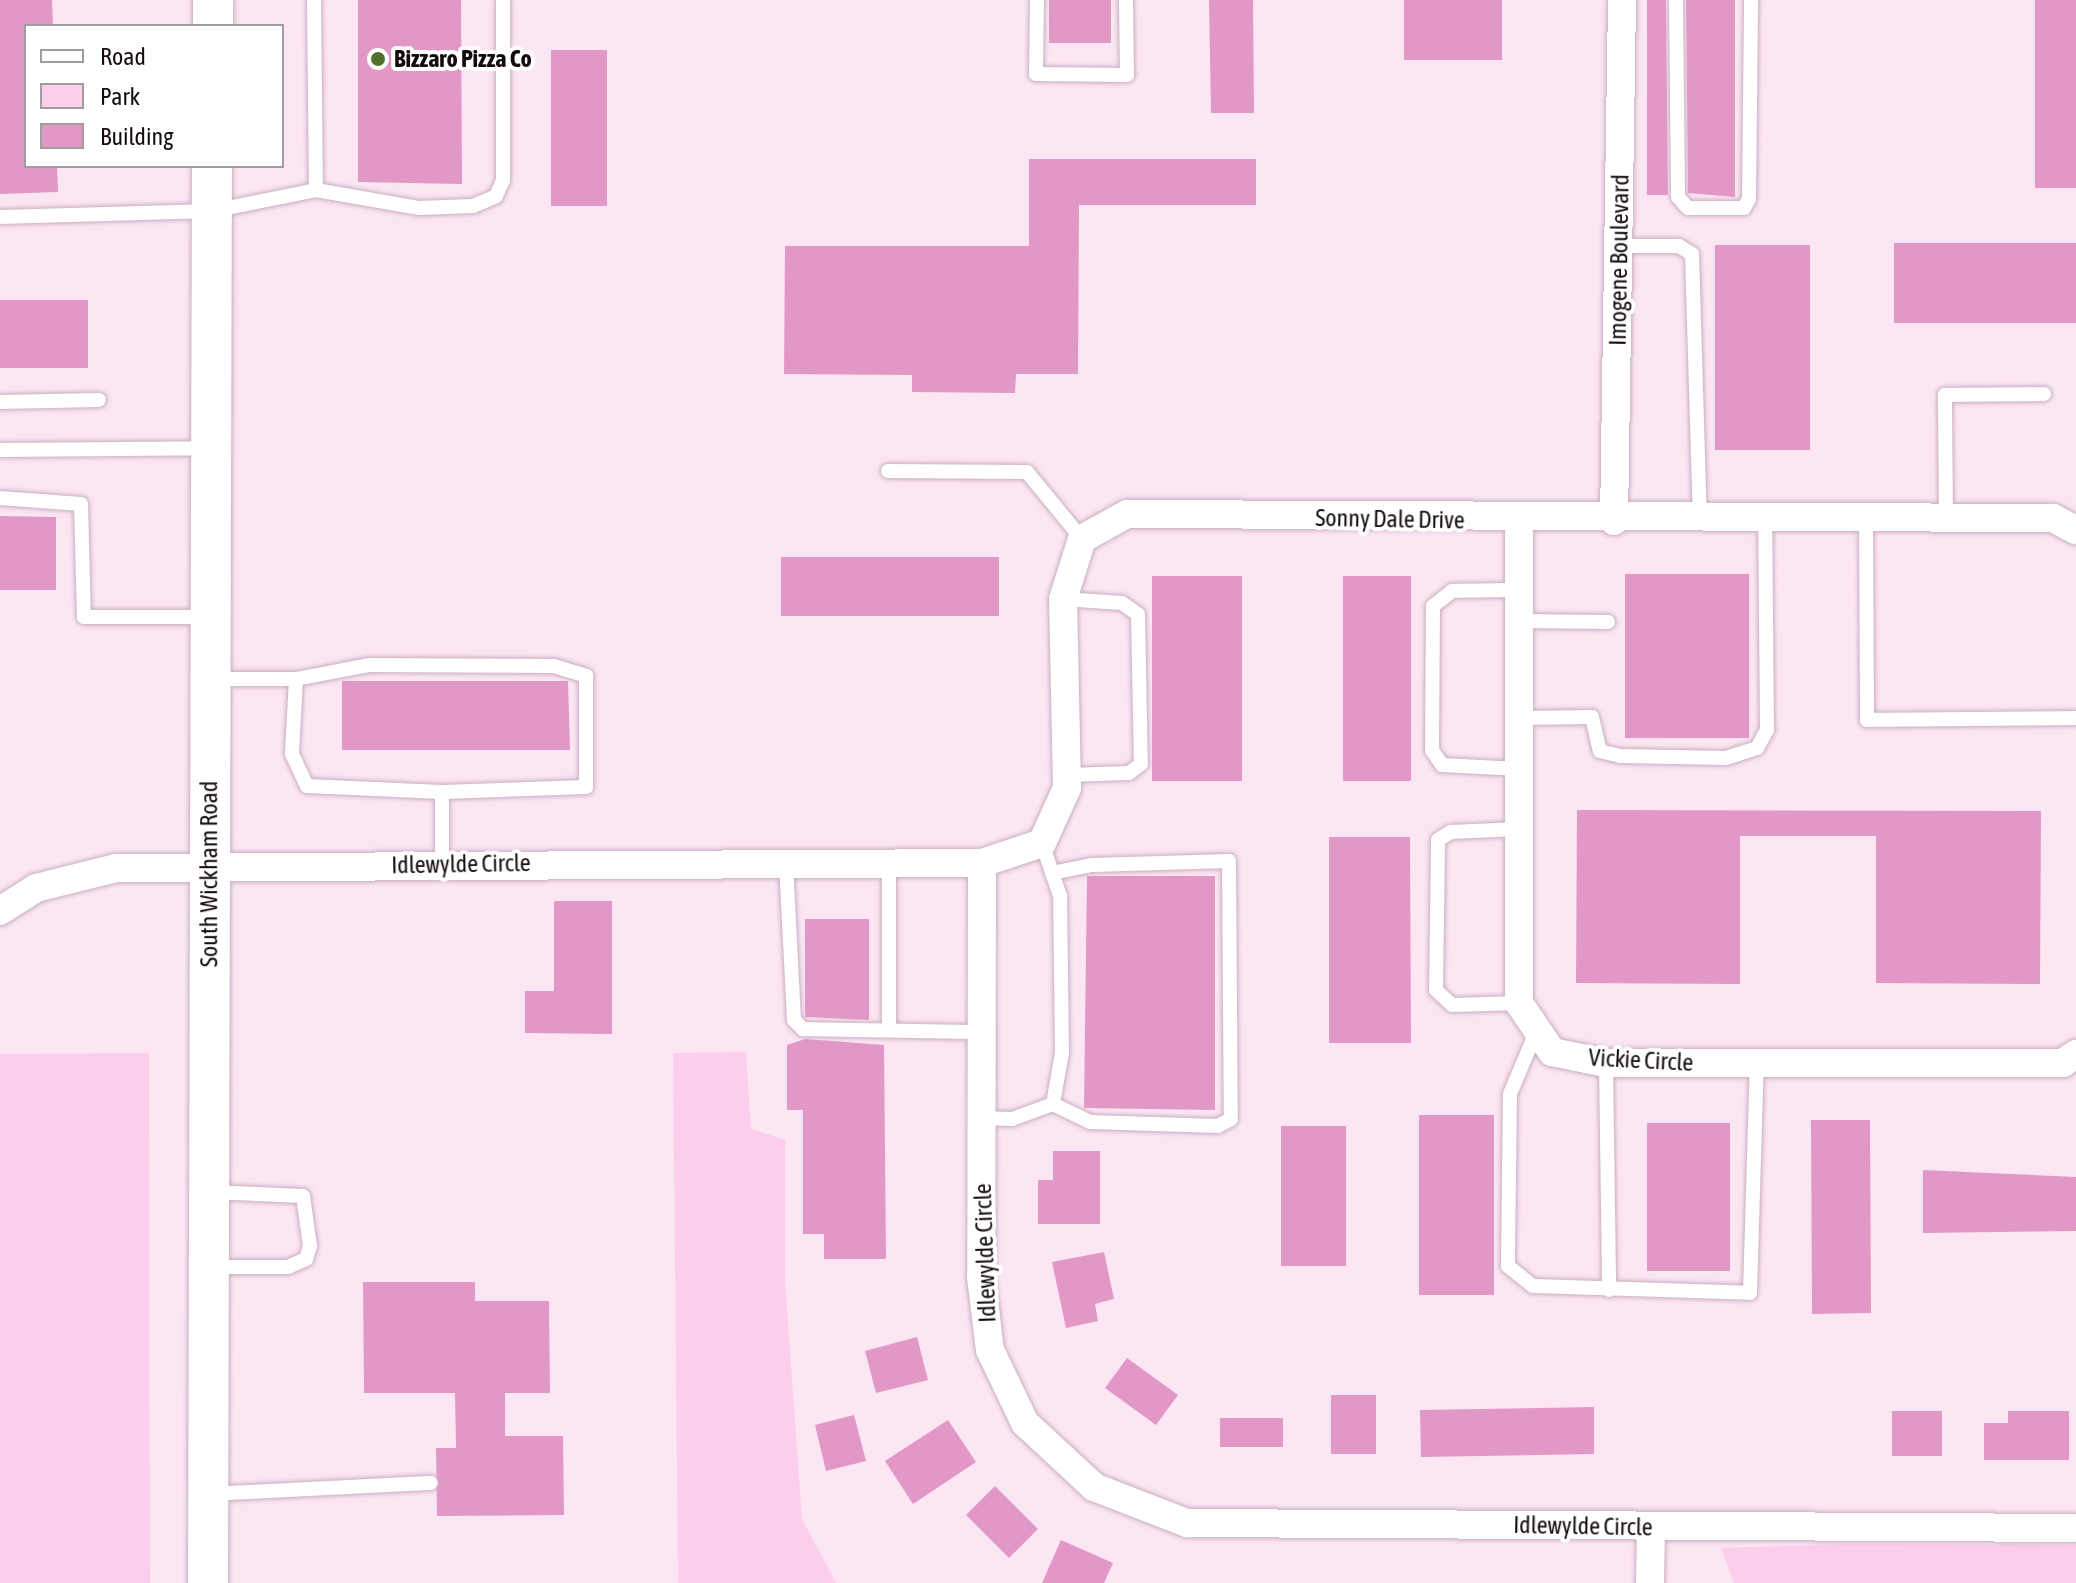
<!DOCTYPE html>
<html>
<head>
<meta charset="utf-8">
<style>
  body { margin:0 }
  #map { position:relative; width:2076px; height:1583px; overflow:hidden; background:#fce6f3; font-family:"Asap Condensed",sans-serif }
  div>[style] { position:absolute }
  .green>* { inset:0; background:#fcceeb }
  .building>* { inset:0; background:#e198c7 }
  .roads { filter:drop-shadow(0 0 2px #c9afbf) drop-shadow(0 0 2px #c9afbf) }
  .service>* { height:14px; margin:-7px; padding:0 7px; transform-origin:7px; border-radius:7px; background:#fff }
  .minor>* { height:28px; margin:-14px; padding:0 14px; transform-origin:14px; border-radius:14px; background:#fff }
  .secondary>* { height:40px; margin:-20px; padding:0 20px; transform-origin:20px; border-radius:20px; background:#fff }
  .dots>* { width:22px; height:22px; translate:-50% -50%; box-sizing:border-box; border:4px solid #fff; border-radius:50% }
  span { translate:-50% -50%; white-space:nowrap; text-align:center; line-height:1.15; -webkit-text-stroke:8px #fff; paint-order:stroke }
  .poi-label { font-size:24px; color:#130b10; font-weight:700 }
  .left { translate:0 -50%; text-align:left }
  .street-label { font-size:24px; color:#130b10 }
  .legend { position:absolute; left:24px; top:24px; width:260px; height:144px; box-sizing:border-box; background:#fff; border:2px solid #a19d9f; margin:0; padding:10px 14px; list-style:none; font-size:24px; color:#130b10 }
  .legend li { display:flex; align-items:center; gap:16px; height:40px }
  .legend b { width:40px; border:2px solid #a19d9f }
</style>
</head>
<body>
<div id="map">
  <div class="green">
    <div style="clip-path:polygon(746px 1052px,751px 1129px,785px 1140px,785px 1280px,802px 1519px,836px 1583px,678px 1583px,673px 1053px)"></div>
    <div style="clip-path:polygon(149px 1053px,150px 1583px,0 1583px,0 1054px)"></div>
    <div style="clip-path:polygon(1851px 1544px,2076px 1545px,2076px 1583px,1734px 1583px,1721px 1548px)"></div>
  </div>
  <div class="building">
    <div style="clip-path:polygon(0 0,52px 0,53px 26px,26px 26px,26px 166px,57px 166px,58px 192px,0 194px)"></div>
    <div style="clip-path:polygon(358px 0,461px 0,462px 184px,358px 182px)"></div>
    <div style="clip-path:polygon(1049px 0,1111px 0,1111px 43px,1049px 43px)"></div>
    <div style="clip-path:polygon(1209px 0,1253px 0,1254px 113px,1211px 113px)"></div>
    <div style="clip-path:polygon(1404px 0,1502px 0,1502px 60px,1404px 60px)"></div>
    <div style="clip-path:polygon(1647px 0,1666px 0,1668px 195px,1647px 195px)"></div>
    <div style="clip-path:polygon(1686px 0,1735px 0,1735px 197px,1688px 193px)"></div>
    <div style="clip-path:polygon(2035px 0,2076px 0,2076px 188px,2035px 188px)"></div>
    <div style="clip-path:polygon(551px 50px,607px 50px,607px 206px,551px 206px)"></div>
    <div style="clip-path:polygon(1029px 159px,1256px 159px,1256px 205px,1079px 205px,1078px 374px,1016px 374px,1015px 393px,912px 392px,912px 375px,784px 374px,785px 246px,1029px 246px)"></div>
    <div style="clip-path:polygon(1894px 243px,2076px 243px,2076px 323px,1894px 323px)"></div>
    <div style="clip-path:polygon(1715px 245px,1810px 245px,1810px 450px,1715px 450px)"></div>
    <div style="clip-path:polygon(0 300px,88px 300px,88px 368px,0 368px)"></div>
    <div style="clip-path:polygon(0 516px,56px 517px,56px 590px,0 590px)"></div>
    <div style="clip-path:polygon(781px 557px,999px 557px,999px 616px,781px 616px)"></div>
    <div style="clip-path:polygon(1625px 574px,1749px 574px,1749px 738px,1625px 738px)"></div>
    <div style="clip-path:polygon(1152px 576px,1242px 576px,1242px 781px,1152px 781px)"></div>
    <div style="clip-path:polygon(1343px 576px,1411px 576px,1411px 781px,1343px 781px)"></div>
    <div style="clip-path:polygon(342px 681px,568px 681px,570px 750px,342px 750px)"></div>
    <div style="clip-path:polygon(1577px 810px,2041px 811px,2040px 984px,1876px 983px,1876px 836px,1740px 836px,1740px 984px,1576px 983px)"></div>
    <div style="clip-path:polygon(1329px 837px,1410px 837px,1411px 1043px,1329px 1043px)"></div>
    <div style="clip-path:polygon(1087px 876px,1215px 876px,1215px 1110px,1084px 1108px)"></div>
    <div style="clip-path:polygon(554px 901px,612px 901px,612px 1034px,525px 1033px,525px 991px,554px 991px)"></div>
    <div style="clip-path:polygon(805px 919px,869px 919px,869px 1020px,805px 1017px)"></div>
    <div style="clip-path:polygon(805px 1039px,884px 1045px,886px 1259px,824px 1259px,824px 1234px,803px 1234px,803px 1110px,787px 1110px,787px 1045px)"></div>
    <div style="clip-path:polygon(1419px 1115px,1494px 1115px,1494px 1295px,1419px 1295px)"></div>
    <div style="clip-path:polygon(1811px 1120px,1870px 1120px,1871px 1313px,1812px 1314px)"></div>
    <div style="clip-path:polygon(1647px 1123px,1730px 1123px,1730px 1271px,1647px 1271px)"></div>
    <div style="clip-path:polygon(1281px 1126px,1346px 1126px,1346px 1266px,1281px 1266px)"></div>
    <div style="clip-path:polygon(1053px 1151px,1100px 1151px,1100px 1224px,1038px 1224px,1038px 1180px,1053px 1180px)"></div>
    <div style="clip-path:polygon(1923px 1170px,2076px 1177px,2076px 1231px,1923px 1233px)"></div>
    <div style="clip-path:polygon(1104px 1252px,1114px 1299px,1095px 1304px,1098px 1321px,1066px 1328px,1052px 1262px)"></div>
    <div style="clip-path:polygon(363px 1282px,475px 1282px,475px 1301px,549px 1301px,550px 1393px,505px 1393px,505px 1436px,563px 1436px,564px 1515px,437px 1516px,436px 1448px,456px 1448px,455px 1393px,364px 1393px)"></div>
    <div style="clip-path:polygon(917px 1337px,928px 1380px,876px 1393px,865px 1351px)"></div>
    <div style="clip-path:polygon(1127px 1358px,1178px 1395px,1156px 1425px,1105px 1388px)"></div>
    <div style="clip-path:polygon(1331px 1395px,1376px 1395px,1376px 1454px,1331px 1454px)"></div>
    <div style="clip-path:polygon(1594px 1407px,1594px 1454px,1421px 1457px,1420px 1410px)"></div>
    <div style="clip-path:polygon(1892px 1411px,1942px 1411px,1942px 1456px,1892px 1456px)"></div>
    <div style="clip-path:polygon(2008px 1411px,2069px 1411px,2069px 1460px,1984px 1460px,1984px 1423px,2008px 1423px)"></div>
    <div style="clip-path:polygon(854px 1415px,866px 1461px,826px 1471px,815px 1425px)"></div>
    <div style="clip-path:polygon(1220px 1418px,1283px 1418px,1283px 1447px,1220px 1447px)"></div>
    <div style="clip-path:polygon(948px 1420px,976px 1462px,913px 1504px,885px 1461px)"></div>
    <div style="clip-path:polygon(995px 1486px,1038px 1529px,1009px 1558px,966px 1515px)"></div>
    <div style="clip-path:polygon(1061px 1540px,1113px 1563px,1104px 1583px,1042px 1583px)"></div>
  </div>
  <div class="roads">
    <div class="service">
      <div style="left:314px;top:0;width:190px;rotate:89.4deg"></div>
      <div style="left:1037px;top:0;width:74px;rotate:90.8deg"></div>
      <div style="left:1036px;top:74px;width:91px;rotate:0.6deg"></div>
      <div style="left:1127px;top:75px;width:75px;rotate:-90.8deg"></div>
      <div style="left:1676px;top:0;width:197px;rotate:89.4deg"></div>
      <div style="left:1678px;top:197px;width:15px;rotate:48deg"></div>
      <div style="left:1688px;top:208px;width:56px"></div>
      <div style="left:1744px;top:208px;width:10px;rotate:-61deg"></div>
      <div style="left:1749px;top:199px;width:199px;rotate:-89.4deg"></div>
      <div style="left:0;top:217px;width:212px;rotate:-1.6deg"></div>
      <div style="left:212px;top:211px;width:106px;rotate:-11.4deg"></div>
      <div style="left:316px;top:190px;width:105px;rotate:9.9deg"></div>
      <div style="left:419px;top:208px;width:54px;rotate:-2.1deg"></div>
      <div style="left:473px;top:206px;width:25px;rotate:-23deg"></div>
      <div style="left:496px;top:196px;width:17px;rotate:-66deg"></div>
      <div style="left:503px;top:180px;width:180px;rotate:-90deg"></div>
      <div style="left:1619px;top:246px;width:60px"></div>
      <div style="left:1679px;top:246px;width:15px;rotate:32deg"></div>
      <div style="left:1692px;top:254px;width:264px;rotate:88.3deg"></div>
      <div style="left:0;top:402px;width:99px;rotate:-1.2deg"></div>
      <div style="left:0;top:450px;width:210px;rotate:-0.5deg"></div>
      <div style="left:888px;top:471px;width:139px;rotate:0.4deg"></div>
      <div style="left:1027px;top:472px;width:87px;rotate:50.6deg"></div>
      <div style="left:0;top:498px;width:81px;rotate:4.2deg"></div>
      <div style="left:81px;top:504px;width:113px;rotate:88.5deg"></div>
      <div style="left:84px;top:617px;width:123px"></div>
      <div style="left:1866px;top:519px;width:201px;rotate:89.7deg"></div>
      <div style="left:1867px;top:720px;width:209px;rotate:-0.5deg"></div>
      <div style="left:1946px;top:519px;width:124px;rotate:-90.5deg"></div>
      <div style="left:1945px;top:395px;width:99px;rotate:-0.6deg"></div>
      <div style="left:1063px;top:599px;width:59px;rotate:3.9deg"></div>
      <div style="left:1122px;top:603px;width:19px;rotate:35deg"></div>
      <div style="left:1138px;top:614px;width:150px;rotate:88.9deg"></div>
      <div style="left:1141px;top:764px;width:15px;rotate:143deg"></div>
      <div style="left:1129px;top:773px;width:62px;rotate:178.2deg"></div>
      <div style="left:1519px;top:621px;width:89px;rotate:0.6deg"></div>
      <div style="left:214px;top:679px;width:82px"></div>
      <div style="left:296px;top:679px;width:75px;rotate:93.1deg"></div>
      <div style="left:292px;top:754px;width:35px;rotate:65deg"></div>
      <div style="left:307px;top:786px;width:135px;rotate:2.5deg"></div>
      <div style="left:442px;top:792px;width:72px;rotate:90deg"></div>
      <div style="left:296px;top:679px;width:74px;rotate:-10.9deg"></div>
      <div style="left:369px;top:665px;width:185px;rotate:0.3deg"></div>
      <div style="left:554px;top:666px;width:34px;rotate:17deg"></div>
      <div style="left:586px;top:676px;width:111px;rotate:90deg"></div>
      <div style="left:586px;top:787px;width:144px;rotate:178deg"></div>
      <div style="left:1519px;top:718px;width:73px;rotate:-0.8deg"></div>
      <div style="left:1592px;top:717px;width:35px;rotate:77deg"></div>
      <div style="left:1600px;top:751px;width:21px;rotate:14deg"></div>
      <div style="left:1620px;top:756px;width:106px;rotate:1.1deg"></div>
      <div style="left:1726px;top:758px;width:33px;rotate:-18deg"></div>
      <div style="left:1757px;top:748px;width:21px;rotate:-61deg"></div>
      <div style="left:1767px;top:730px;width:210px;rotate:-90.5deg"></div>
      <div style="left:1519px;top:769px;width:77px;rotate:-177deg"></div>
      <div style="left:1442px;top:765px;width:18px;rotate:-124deg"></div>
      <div style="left:1432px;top:750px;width:144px;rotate:-89.6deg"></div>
      <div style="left:1433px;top:606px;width:24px;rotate:-38deg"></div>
      <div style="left:1452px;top:591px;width:67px;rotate:-0.9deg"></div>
      <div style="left:786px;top:862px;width:158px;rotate:87.1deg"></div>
      <div style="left:794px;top:1020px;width:13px;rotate:45deg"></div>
      <div style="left:803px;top:1029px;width:179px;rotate:1deg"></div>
      <div style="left:889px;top:862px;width:168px;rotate:90deg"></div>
      <div style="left:1052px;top:873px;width:41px;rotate:-11.3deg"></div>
      <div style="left:1092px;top:865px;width:137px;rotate:-1.7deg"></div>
      <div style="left:1229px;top:861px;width:258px;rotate:89.6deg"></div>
      <div style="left:1231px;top:1119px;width:15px;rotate:152deg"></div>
      <div style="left:1218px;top:1126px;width:128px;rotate:-178.2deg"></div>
      <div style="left:1090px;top:1122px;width:41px;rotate:-154.1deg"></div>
      <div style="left:1519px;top:1003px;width:67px;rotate:178.3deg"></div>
      <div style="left:1452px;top:1005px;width:22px;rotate:-137deg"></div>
      <div style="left:1436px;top:990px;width:150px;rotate:-89.2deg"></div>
      <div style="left:1438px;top:840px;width:15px;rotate:-32deg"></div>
      <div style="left:1451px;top:832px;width:68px;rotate:-2.5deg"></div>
      <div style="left:1537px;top:1030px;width:69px;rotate:112.9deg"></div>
      <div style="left:1510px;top:1094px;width:172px;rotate:90.7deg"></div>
      <div style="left:1508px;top:1266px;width:32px;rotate:39deg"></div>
      <div style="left:1533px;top:1286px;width:217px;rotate:1.8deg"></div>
      <div style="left:1750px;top:1293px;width:230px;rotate:-88.3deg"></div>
      <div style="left:1606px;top:1063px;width:227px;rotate:89.2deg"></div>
      <div style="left:982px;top:1118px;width:30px;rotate:2deg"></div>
      <div style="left:1012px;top:1119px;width:44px;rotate:-20.1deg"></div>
      <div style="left:1053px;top:1104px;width:52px;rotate:-80deg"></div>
      <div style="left:1062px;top:1053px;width:157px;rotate:-90.7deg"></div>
      <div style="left:1060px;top:896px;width:56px;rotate:-108.8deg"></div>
      <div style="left:210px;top:1267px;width:78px"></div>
      <div style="left:288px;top:1267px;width:20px;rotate:-24deg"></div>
      <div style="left:306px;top:1259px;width:14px;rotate:-73deg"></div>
      <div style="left:310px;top:1246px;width:50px;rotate:-98deg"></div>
      <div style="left:303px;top:1196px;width:91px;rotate:-177.5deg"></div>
      <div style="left:211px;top:1494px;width:220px;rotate:-2.9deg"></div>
    </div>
    <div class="minor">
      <div style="left:1519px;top:521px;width:482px;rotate:90deg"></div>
      <div style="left:1519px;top:1003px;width:59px;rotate:56deg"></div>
      <div style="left:1552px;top:1052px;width:55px;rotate:11.5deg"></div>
      <div style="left:1606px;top:1063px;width:457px"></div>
      <div style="left:2063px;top:1063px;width:16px;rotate:-35deg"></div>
      <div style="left:1614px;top:521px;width:521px;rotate:-89.12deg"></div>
      <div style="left:982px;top:863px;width:414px;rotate:90.1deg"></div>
      <div style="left:981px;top:1277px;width:74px;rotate:83deg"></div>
      <div style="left:990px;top:1350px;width:81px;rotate:64.4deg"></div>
      <div style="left:1025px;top:1423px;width:94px;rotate:42.8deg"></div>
      <div style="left:1094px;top:1487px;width:100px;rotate:21.2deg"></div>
      <div style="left:1187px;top:1523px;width:889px;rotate:0.32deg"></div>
      <div style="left:0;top:911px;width:43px;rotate:-32.6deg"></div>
      <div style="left:36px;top:888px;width:82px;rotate:-14deg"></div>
      <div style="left:116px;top:868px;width:866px;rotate:-0.33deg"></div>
      <div style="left:982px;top:863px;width:63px;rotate:-18.4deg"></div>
      <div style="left:1042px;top:843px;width:60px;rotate:-65.6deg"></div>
      <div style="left:1067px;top:788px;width:189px;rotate:-91.2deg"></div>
      <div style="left:1063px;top:599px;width:63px;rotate:-72.4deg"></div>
      <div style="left:1082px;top:539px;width:51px;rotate:-29.1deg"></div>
      <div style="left:1127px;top:514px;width:926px;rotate:0.25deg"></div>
      <div style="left:2053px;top:518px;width:26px;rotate:28deg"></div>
      <div style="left:1650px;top:1583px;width:56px;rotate:-89deg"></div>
    </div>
    <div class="secondary">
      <div style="left:213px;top:26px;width:26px;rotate:-90deg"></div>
      <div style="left:208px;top:1583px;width:1417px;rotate:-89.84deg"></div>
    </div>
  </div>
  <div class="dots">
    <div style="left:378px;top:59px;background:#4f7129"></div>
  </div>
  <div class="poi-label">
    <span class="left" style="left:394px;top:59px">Bizzaro Pizza Co</span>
  </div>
  <div class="street-label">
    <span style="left:1619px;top:260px;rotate:-89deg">Imogene Boulevard</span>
    <span style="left:1390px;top:519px;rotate:1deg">Sonny Dale Drive</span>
    <span style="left:461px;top:864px;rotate:-1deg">Idlewylde Circle</span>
    <span style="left:209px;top:874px;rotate:-90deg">South Wickham Road</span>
    <span style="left:1641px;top:1060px;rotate:3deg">Vickie Circle</span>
    <span style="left:985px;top:1253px;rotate:-92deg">Idlewylde Circle</span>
    <span style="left:1583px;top:1526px;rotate:1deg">Idlewylde Circle</span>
  </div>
  <ul class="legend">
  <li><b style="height:10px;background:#fff"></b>Road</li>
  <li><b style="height:22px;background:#fcceeb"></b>Park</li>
  <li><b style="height:22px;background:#e198c7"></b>Building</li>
  </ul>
</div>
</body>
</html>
